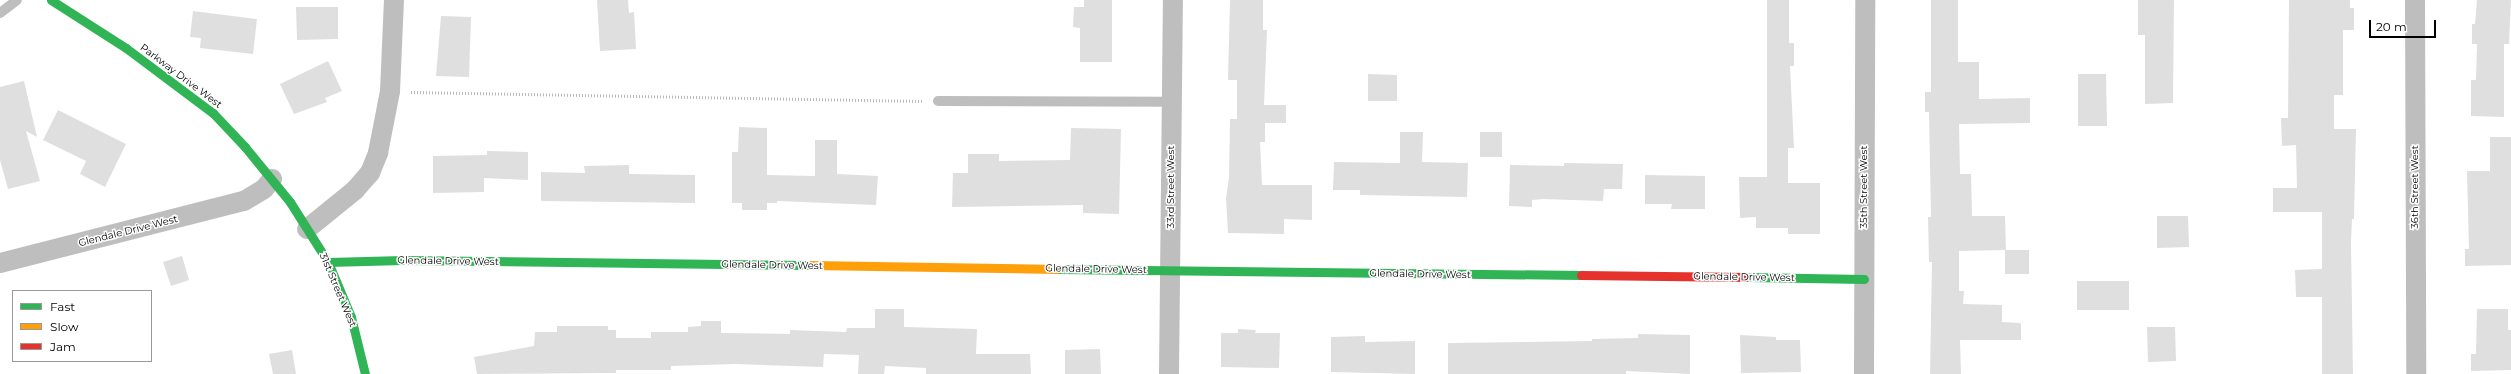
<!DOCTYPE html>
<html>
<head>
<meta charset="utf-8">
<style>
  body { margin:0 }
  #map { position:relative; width:2511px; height:374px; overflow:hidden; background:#fff; font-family:Montserrat,sans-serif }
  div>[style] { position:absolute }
  .building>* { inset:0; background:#dfdfdf }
  .path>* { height:2.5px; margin-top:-1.25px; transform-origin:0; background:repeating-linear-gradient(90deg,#b9b9b9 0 1px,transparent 0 3px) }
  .lane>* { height:10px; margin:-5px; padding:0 5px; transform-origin:5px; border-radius:5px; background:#bebebe }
  .street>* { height:20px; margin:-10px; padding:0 10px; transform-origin:10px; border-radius:10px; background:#bebebe }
  .fast>* { height:9px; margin:-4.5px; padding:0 4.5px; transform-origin:4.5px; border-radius:4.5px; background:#30b455 }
  .slow>* { height:9px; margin:-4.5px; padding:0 4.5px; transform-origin:4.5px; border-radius:4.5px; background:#ff9f0a }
  .jam>* { height:9px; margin:-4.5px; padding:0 4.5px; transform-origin:4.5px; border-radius:4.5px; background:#e5322d }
  span { translate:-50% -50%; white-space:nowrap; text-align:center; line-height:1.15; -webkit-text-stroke:3px #fff; paint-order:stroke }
  .street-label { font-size:10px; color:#000 }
  .legend { position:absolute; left:12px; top:290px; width:140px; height:72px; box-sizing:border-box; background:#fff; border:1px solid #999; margin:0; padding:5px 7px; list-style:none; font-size:12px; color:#000 }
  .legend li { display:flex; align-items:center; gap:8px; height:20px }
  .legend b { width:20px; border:1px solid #999 }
  .scale { position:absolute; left:2369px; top:20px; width:67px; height:18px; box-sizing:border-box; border:2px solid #000; border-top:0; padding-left:5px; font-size:12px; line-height:14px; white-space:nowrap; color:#000; -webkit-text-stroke:3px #fff; paint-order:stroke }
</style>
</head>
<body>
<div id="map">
  <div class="building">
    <div style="clip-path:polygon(597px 0,628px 0,629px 13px,634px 12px,636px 49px,600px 51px)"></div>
    <div style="clip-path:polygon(1084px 0,1112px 0,1112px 62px,1080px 62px,1080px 28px,1073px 27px,1074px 7px,1084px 7px)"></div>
    <div style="clip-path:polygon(1230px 0,1263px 0,1263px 30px,1267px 30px,1264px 105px,1286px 105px,1286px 123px,1265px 123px,1265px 142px,1260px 142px,1262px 185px,1312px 185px,1312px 220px,1284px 219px,1284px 234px,1228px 233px,1226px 198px,1229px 178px,1230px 119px,1237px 119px,1237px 80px,1228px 80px)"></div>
    <div style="clip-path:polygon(1767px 0,1789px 0,1789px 43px,1794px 43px,1794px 66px,1790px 66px,1794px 148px,1788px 148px,1788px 183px,1820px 183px,1820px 234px,1788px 234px,1788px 228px,1756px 228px,1756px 217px,1740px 218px,1739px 177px,1767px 177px)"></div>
    <div style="clip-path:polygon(1931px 0,1958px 0,1958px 62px,1979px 62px,1979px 99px,2030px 98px,2030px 123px,1959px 124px,1960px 174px,1971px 174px,1972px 216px,2005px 216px,2006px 250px,1959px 251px,1959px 291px,1964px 291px,1963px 304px,2002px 305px,2002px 322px,2021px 323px,2021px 340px,1960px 340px,1961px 374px,1930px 374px,1932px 262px,1929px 262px,1928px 217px,1931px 217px,1929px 112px,1925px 112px,1925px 92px,1931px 92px)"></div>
    <div style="clip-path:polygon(2138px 0,2174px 0,2173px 103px,2145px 104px,2145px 35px,2138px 35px)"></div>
    <div style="clip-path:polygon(2289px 0,2350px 0,2350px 8px,2354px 8px,2354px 30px,2343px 30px,2343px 95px,2334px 95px,2334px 129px,2356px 129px,2354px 219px,2352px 219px,2351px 242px,2353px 374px,2322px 374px,2322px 297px,2296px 297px,2295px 270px,2322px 269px,2322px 212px,2273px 212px,2273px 188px,2297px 188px,2296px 145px,2282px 146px,2281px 118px,2288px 118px)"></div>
    <div style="clip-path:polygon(2477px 0,2511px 0,2509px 44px,2504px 44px,2504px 117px,2471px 116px,2471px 80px,2476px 80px,2477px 44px,2472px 44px,2472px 24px,2475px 24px)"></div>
    <div style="clip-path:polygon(296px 7px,338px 7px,338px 39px,297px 40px)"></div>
    <div style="clip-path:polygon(193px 11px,257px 19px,253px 54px,200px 48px,201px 38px,190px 37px)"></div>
    <div style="clip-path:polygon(441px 16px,471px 17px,469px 77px,436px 76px)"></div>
    <div style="clip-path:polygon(328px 61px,342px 91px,325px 98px,327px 102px,294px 114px,280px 84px)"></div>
    <div style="clip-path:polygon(1368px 74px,1397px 75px,1397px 101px,1368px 101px)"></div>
    <div style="clip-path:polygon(2078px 74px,2106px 74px,2107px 126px,2078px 126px)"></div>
    <div style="clip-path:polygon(24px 81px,37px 137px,26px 131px,40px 181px,8px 189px,0 160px,0 87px)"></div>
    <div style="clip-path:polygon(58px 110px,126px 144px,105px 187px,80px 174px,86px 161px,43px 140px)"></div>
    <div style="clip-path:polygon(739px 127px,767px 128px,767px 175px,815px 176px,815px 140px,837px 140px,837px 174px,878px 176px,876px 205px,777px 201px,777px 203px,767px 203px,767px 210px,742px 210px,742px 203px,732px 203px,732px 152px,738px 152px)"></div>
    <div style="clip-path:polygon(1071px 128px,1121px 129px,1119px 214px,1083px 213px,1083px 205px,952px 207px,953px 173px,968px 173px,968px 154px,999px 154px,999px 161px,1070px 160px)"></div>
    <div style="clip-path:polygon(1400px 132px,1423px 132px,1422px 162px,1468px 163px,1467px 197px,1360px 195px,1360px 190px,1333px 190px,1334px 162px,1400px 163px)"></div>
    <div style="clip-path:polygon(1480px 132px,1502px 132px,1502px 157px,1480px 157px)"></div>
    <div style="clip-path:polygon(2490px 137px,2511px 137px,2511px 265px,2465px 266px,2465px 249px,2469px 249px,2467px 171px,2490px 171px)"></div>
    <div style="clip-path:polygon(487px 151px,528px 152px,528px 180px,484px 178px,484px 192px,433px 193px,433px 156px,487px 155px)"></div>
    <div style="clip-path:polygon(1564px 163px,1623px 164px,1622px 189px,1604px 189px,1603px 201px,1543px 199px,1532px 200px,1532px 207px,1509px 206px,1510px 165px,1564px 166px)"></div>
    <div style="clip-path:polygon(629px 165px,629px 174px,695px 175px,695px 203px,541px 201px,541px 172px,585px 173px,584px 166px)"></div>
    <div style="clip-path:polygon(1645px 175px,1705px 176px,1705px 209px,1671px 209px,1672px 204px,1645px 204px)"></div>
    <div style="clip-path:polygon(2157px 216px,2188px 216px,2189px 247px,2157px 248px)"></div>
    <div style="clip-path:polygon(2005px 250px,2029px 250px,2029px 274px,2005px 274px)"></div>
    <div style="clip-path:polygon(182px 256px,189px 280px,171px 286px,163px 262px)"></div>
    <div style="clip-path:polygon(2077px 281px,2129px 281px,2129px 310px,2077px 310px)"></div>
    <div style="clip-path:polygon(875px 309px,904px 309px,904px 327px,977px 329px,976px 354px,1030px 354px,1031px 374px,926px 374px,926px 368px,885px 366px,884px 374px,858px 374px,859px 355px,824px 354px,823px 367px,735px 364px,671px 366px,671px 370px,616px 370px,616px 373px,477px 374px,474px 357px,534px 346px,535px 332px,557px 332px,557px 326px,608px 326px,608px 330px,616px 330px,616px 338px,651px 338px,651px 332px,688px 332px,688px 327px,701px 326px,701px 321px,721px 321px,721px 333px,790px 334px,790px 330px,846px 332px,847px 328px,875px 328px)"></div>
    <div style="clip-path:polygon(2477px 309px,2508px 309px,2508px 330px,2511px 330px,2511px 370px,2471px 371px,2471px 354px,2476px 354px)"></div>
    <div style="clip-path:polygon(2147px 327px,2175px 327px,2176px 361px,2148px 362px)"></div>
    <div style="clip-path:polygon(1238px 329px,1256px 330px,1255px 333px,1280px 333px,1279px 368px,1221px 367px,1221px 333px,1238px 333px)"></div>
    <div style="clip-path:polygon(1638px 334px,1690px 335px,1690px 374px,1626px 371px,1626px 374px,1448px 374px,1448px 343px,1592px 341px,1592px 339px,1638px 338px)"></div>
    <div style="clip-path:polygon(1740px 335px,1776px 337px,1776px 340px,1800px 340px,1801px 372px,1741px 373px)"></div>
    <div style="clip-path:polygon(1365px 336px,1365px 342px,1415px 341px,1415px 374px,1331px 372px,1331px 337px)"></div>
    <div style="clip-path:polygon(1100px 349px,1101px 374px,1065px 374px,1065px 350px)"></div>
    <div style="clip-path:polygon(292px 350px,296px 374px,273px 374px,269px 354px)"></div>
  </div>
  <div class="path">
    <div style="left:411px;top:92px;width:511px;rotate:1.01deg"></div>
  </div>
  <div class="lane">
    <div style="left:0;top:13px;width:21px;rotate:-37deg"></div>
    <div style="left:938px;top:101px;width:233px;rotate:0.2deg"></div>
  </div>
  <div class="street">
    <div style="left:2415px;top:0;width:374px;rotate:89.8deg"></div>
    <div style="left:307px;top:229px;width:62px;rotate:-39.1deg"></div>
    <div style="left:355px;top:190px;width:23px;rotate:-49deg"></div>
    <div style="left:370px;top:173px;width:22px;rotate:-68deg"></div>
    <div style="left:378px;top:153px;width:63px;rotate:-79deg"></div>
    <div style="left:390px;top:91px;width:91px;rotate:-87.5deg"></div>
    <div style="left:0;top:263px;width:252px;rotate:-14.3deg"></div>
    <div style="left:244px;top:201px;width:23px;rotate:-31deg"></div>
    <div style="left:264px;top:189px;width:13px;rotate:-51deg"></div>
    <div style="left:1169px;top:374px;width:374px;rotate:-89.4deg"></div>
    <div style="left:1864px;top:374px;width:374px;rotate:-89.8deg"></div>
  </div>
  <div class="fast">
    <div style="left:51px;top:0;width:89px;rotate:32.6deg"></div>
    <div style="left:126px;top:48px;width:109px;rotate:36.8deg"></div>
    <div style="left:213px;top:113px;width:47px;rotate:46.7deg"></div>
    <div style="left:245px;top:147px;width:71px;rotate:50.7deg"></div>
    <div style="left:290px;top:202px;width:71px;rotate:57.7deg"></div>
    <div style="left:328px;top:262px;width:60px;rotate:67.3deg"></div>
    <div style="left:351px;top:317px;width:59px;rotate:76.2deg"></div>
    <div style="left:328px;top:262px;width:75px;rotate:-1.5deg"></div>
    <div style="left:403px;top:260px;width:407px;rotate:0.7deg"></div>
    <div style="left:1057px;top:269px;width:524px;rotate:0.66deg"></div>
    <div style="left:1746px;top:277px;width:118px;rotate:1deg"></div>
  </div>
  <div class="slow">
    <div style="left:810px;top:265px;width:247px;rotate:0.9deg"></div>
  </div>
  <div class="jam">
    <div style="left:1581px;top:275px;width:165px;rotate:0.7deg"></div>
  </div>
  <div class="street-label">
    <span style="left:181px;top:76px;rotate:37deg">Parkway Drive West</span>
    <span style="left:1171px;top:187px;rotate:-90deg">33rd Street West</span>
    <span style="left:1864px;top:187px;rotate:-90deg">35th Street West</span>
    <span style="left:2415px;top:187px;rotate:-90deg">36th Street West</span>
    <span style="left:128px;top:231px;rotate:-14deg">Glendale Drive West</span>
    <span style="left:448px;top:261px;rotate:1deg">Glendale Drive West</span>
    <span style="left:772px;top:265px;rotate:1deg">Glendale Drive West</span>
    <span style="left:1096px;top:269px;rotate:1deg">Glendale Drive West</span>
    <span style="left:1420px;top:274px;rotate:1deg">Glendale Drive West</span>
    <span style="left:1744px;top:277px;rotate:1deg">Glendale Drive West</span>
    <span style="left:338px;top:290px;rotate:67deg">31st Street West</span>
  </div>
  <ul class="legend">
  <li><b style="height:5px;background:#30b455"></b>Fast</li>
  <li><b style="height:5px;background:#ff9f0a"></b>Slow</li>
  <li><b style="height:5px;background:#e5322d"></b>Jam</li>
  </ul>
  <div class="scale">20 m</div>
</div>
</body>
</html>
